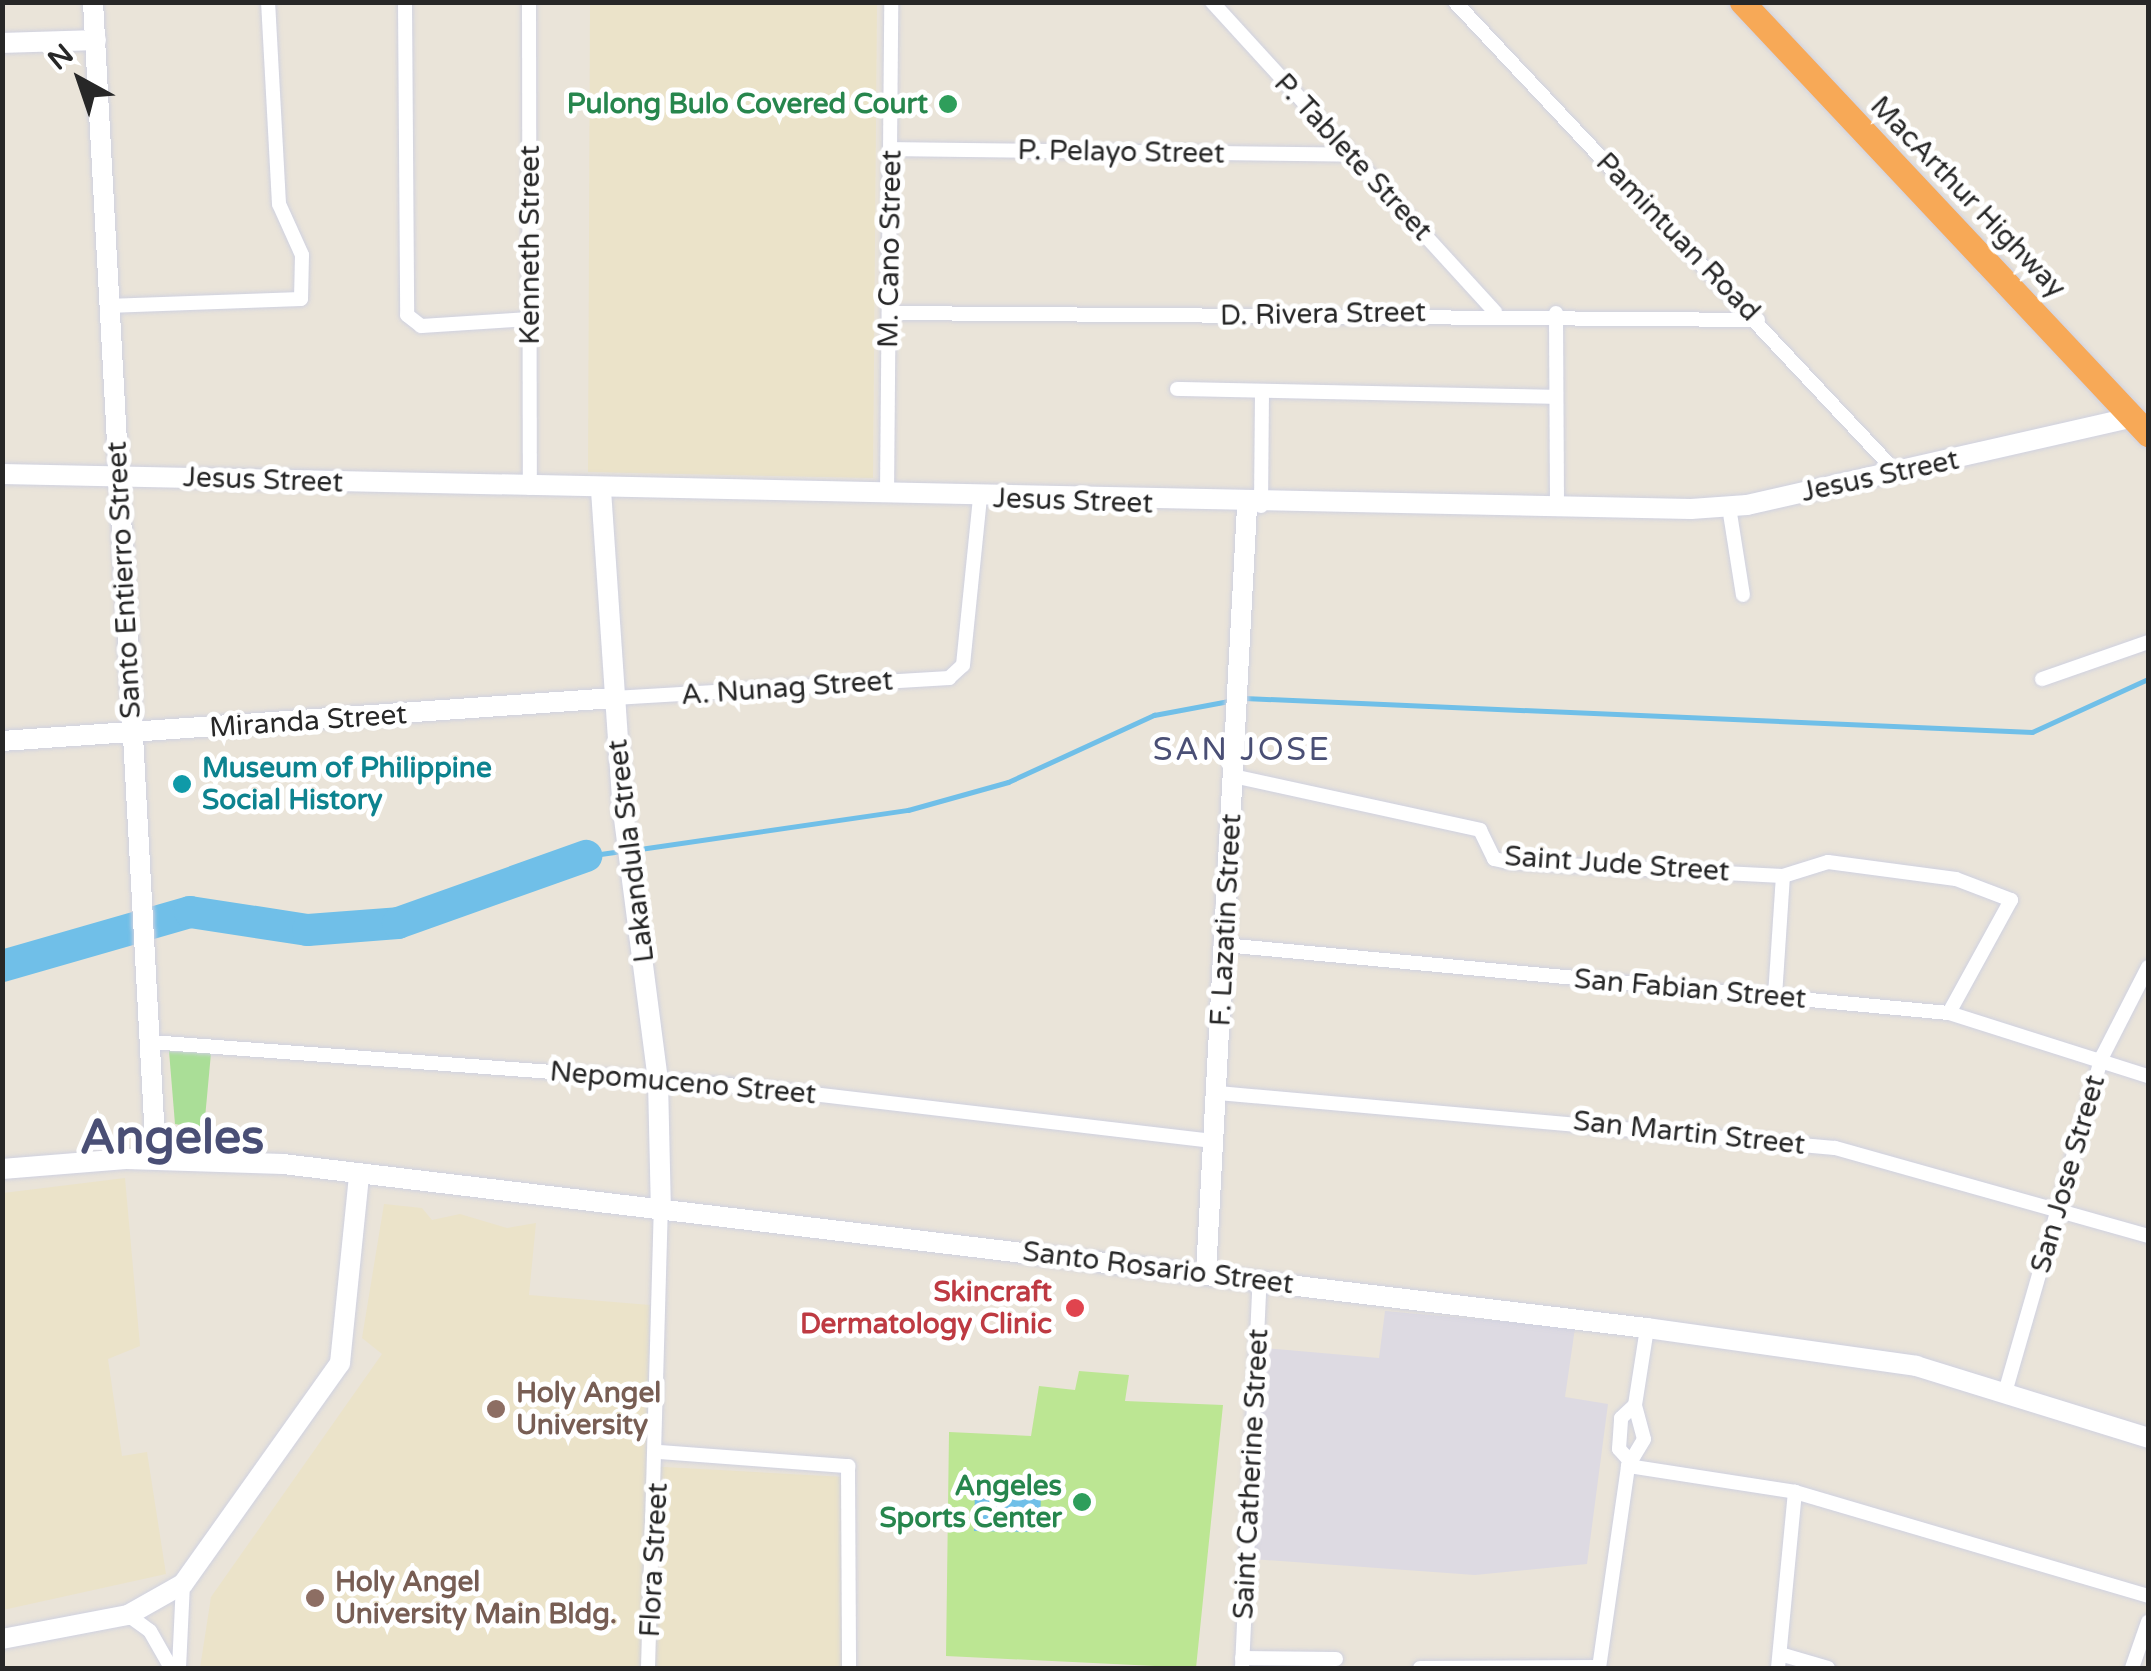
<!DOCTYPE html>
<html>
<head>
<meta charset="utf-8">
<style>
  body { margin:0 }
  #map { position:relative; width:2151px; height:1671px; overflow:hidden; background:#eae4d9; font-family:"Varela Round",sans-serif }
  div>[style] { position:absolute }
  .industrial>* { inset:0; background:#dddae2 }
  .education>* { inset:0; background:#ebe3c9 }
  .green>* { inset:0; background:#aade97 }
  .pitch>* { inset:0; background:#bce693 }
  .water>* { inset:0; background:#70bfe8 }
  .stream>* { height:5px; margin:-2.5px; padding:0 2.5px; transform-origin:2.5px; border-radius:2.5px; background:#70bfe8 }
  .river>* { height:32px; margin:-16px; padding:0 16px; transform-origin:16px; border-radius:16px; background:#70bfe8 }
  .roads { filter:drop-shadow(0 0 2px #cfd1e0) drop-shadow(0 0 2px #cfd1e0) }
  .street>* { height:14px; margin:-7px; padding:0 7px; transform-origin:7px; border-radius:7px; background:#fff }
  .secondary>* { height:20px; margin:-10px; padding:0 10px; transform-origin:10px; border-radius:10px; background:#fff }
  .highway>* { height:25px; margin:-12.5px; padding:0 12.5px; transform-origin:12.5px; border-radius:12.5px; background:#f7a957 }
  .dots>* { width:28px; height:28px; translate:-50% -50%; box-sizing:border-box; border:5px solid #fff; border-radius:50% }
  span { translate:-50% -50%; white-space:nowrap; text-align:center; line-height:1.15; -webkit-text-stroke:10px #fff; paint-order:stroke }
  .leisure-label { font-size:28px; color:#27864d; font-weight:700 }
  .right { translate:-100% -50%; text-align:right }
  .street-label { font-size:28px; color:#272727 }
  .culture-label { font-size:28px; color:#0d838f; font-weight:700 }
  .left { translate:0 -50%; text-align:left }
  .health-label { font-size:28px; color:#be3a42; font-weight:700 }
  .education-label { font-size:28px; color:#785e54; font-weight:700 }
  .quarter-label { font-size:32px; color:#4a4f75; letter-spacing:2.5px }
  .town-label { font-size:48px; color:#4a4f75; font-weight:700 }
  .frame { position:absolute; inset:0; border:5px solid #272727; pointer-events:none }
  .north { position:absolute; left:30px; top:30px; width:100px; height:100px; -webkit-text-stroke:8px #fff; paint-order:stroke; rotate:320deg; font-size:28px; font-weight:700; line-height:40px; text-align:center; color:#272727 }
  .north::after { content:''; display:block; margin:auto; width:35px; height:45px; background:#272727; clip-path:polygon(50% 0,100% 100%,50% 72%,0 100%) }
</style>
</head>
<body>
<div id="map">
  <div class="industrial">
    <div style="clip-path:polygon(1385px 1311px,1575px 1328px,1565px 1397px,1608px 1404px,1587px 1564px,1475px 1575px,1252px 1559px,1263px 1348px,1379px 1358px)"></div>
  </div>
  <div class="education">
    <div style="clip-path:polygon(590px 3px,877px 3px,873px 478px,588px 472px)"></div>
    <div style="clip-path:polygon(125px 1178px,140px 1346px,108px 1359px,122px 1456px,147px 1452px,166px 1574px,3px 1610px,3px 1193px)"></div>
    <div style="clip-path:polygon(384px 1204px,422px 1208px,432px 1220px,460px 1214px,507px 1228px,536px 1223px,529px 1295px,650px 1305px,646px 1466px,845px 1477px,842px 1668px,200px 1668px,211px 1597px,382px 1354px,362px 1338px)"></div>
  </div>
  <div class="green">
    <div style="clip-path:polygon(169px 1051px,211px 1053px,204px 1129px,175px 1124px)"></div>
  </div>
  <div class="pitch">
    <div style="clip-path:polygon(1079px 1371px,1129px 1375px,1125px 1401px,1223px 1405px,1196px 1668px,946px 1656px,949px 1432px,1031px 1436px,1039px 1386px,1075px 1390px)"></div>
  </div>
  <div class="water">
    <div style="clip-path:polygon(975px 1489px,1041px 1490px,1040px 1532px,974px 1531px)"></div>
  </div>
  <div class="stream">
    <div style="left:1244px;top:698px;width:789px;rotate:2.47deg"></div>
    <div style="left:2032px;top:732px;width:128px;rotate:-24.6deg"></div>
    <div style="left:633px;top:850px;width:278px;rotate:-8.3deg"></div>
    <div style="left:908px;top:810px;width:104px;rotate:-15.6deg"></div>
    <div style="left:1008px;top:782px;width:161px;rotate:-24.7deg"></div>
    <div style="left:1154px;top:715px;width:76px;rotate:-10.6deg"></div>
    <div style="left:586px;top:856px;width:36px;rotate:-8deg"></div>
  </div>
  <div class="river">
    <div style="left:2px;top:966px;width:196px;rotate:-16deg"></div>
    <div style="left:190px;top:912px;width:119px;rotate:8.7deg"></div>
    <div style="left:308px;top:930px;width:90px;rotate:-4.4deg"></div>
    <div style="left:398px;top:923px;width:200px;rotate:-19.6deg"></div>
  </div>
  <div class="roads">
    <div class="street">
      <div style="left:405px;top:2px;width:313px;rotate:89.6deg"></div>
      <div style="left:407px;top:315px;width:18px;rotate:38deg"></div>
      <div style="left:421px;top:326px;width:109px;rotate:-3.7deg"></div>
      <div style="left:529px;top:2px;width:486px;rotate:89.9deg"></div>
      <div style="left:1212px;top:2px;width:420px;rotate:47.6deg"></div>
      <div style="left:1455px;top:2px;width:647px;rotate:46.82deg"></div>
      <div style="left:891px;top:149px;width:460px;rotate:0.7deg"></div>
      <div style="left:107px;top:306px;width:194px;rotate:-2.1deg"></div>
      <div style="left:301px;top:299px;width:44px;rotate:-88.7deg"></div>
      <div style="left:302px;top:255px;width:56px;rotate:-114.3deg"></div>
      <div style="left:279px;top:204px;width:202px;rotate:-93.1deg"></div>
      <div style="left:889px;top:313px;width:869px;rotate:0.46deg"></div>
      <div style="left:1556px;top:313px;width:193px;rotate:89.7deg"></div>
      <div style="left:1177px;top:389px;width:378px;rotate:1.2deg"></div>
      <div style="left:887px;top:495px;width:493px;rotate:-89.5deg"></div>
      <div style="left:1261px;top:506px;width:113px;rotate:-89.5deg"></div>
      <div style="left:1729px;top:507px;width:89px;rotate:81deg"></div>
      <div style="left:2042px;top:679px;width:112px;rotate:-19.2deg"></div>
      <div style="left:614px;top:698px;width:336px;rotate:-3.4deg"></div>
      <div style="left:949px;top:678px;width:19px;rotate:-43deg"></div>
      <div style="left:963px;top:665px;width:168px;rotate:-84.2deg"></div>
      <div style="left:1233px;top:776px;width:253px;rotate:12.3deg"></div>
      <div style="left:1480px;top:830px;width:32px;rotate:64deg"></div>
      <div style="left:1494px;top:859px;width:14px;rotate:12deg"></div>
      <div style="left:1508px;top:862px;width:275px;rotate:2.9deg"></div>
      <div style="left:1783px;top:876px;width:47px;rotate:-17.3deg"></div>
      <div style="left:1828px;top:862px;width:129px;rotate:7.6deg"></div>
      <div style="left:1956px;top:879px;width:59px;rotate:20.9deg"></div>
      <div style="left:2011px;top:900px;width:129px;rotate:118.8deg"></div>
      <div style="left:1224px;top:945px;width:728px;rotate:5.36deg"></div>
      <div style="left:1949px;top:1013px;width:209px;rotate:17.6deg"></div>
      <div style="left:1775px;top:996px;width:120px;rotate:-86.2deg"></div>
      <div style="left:150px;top:1042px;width:605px;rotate:4.27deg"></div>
      <div style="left:753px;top:1087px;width:465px;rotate:6.7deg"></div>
      <div style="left:1218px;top:1093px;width:619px;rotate:5.09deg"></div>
      <div style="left:1835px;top:1148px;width:325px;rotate:15.7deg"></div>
      <div style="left:2006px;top:1389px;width:346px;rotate:-73.9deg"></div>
      <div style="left:2102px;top:1057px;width:101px;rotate:-62.9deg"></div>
      <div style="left:660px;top:1452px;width:189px;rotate:4.3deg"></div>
      <div style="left:848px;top:1466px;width:202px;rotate:89.7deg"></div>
      <div style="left:1629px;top:1460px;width:15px;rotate:-132deg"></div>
      <div style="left:1619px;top:1449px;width:31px;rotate:-86deg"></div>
      <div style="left:1621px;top:1418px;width:19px;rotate:-43deg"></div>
      <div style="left:1635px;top:1405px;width:78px;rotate:-81.1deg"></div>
      <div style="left:1628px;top:1466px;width:169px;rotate:8.8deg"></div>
      <div style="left:1795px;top:1492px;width:368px;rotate:16.4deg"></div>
      <div style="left:128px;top:1615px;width:27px;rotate:36deg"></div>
      <div style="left:150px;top:1631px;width:43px;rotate:60.4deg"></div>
      <div style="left:1780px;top:1654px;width:50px;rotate:16.3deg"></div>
      <div style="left:1242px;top:1658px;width:94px;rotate:0.6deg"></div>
      <div style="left:179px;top:1668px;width:84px;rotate:-87.3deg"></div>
      <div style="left:648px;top:1668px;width:456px;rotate:-88.4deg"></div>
      <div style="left:1242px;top:1668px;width:389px;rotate:-87.4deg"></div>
      <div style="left:1420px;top:1668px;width:179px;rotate:-0.3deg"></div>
      <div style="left:1599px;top:1668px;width:204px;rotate:-81.8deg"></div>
      <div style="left:1628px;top:1466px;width:31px;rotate:-59deg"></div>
      <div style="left:1644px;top:1439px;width:35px;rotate:-105deg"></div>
      <div style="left:1778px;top:1668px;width:177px;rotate:-84.5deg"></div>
      <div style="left:2132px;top:1668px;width:49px;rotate:-70.8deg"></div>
    </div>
    <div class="secondary">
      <div style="left:93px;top:2px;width:1158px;rotate:86.88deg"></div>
      <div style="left:2px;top:43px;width:94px;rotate:-1.8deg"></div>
      <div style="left:2px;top:474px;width:1689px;rotate:1.19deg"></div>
      <div style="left:1691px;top:509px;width:56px;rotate:-4.1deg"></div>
      <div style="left:1747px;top:505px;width:397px;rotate:-12.8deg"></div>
      <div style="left:601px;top:490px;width:322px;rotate:86.1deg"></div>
      <div style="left:623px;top:811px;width:272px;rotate:82.6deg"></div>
      <div style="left:658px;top:1081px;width:131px;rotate:88.7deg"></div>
      <div style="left:2px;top:741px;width:614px;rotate:-4.02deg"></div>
      <div style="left:2px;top:1169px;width:124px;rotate:-4.6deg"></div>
      <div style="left:126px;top:1159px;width:157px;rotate:1.8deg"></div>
      <div style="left:283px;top:1164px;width:1374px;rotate:6.86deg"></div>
      <div style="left:1647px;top:1328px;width:272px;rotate:8deg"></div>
      <div style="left:1916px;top:1366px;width:243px;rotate:17.2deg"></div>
      <div style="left:1206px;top:1274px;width:769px;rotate:-86.94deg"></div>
      <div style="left:2px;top:1639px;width:128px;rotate:-10.8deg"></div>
      <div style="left:128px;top:1615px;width:63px;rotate:-29.4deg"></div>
      <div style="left:183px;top:1584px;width:271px;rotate:-54.6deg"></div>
      <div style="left:340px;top:1363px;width:189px;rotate:-84.2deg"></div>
    </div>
    <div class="highway">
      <div style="left:1742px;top:2px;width:593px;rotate:46.78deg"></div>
    </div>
  </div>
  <div class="dots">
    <div style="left:948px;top:104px;background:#2e9e5b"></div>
    <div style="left:182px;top:784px;background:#0f9aa8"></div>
    <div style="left:1075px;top:1308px;background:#e0444e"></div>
    <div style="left:496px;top:1409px;background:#8d6e63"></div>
    <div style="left:1082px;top:1502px;background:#2e9e5b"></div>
    <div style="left:315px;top:1598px;background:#8d6e63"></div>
  </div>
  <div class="leisure-label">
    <span class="right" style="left:928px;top:104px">Pulong Bulo Covered Court</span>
    <span class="right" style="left:1062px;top:1502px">Angeles<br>Sports Center</span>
  </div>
  <div class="street-label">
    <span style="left:1121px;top:152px;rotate:1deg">P. Pelayo Street</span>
    <span style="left:1353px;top:157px;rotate:47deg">P. Tablete Street</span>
    <span style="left:1968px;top:197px;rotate:46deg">MacArthur Highway</span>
    <span style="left:1678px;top:237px;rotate:46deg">Pamintuan Road</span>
    <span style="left:530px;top:245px;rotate:-90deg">Kenneth Street</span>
    <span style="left:890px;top:249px;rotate:-89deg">M. Cano Street</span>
    <span style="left:1323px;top:314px;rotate:-1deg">D. Rivera Street</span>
    <span style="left:1880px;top:476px;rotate:-12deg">Jesus Street</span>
    <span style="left:263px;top:480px;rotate:2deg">Jesus Street</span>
    <span style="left:1073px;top:501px;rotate:2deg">Jesus Street</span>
    <span style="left:124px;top:580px;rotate:-93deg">Santo Entierro Street</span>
    <span style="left:787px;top:688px;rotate:-4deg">A. Nunag Street</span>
    <span style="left:308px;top:721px;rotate:-4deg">Miranda Street</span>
    <span style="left:631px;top:851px;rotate:-97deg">Lakandula Street</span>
    <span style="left:1617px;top:864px;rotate:4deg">Saint Jude Street</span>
    <span style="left:1226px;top:920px;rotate:-87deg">F. Lazatin Street</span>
    <span style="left:1690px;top:989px;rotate:5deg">San Fabian Street</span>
    <span style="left:683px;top:1083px;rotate:5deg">Nepomuceno Street</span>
    <span style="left:1689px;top:1133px;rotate:6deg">San Martin Street</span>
    <span style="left:2068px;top:1174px;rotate:-74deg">San Jose Street</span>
    <span style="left:1158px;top:1268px;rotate:7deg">Santo Rosario Street</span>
    <span style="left:1251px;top:1474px;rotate:-87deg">Saint Catherine Street</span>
    <span style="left:654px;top:1560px;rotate:-87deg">Flora Street</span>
  </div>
  <div class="culture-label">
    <span class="left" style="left:202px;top:784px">Museum of Philippine<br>Social History</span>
  </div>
  <div class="health-label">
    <span class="right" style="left:1052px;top:1308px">Skincraft<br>Dermatology Clinic</span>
  </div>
  <div class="education-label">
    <span class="left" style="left:516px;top:1409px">Holy Angel<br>University</span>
    <span class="left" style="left:335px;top:1598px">Holy Angel<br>University Main Bldg.</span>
  </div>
  <div class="quarter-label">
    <span style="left:1242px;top:750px">SAN JOSE</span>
  </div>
  <div class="town-label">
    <span style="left:172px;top:1139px">Angeles</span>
  </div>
  <div class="frame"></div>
  <div class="north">N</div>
</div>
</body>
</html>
